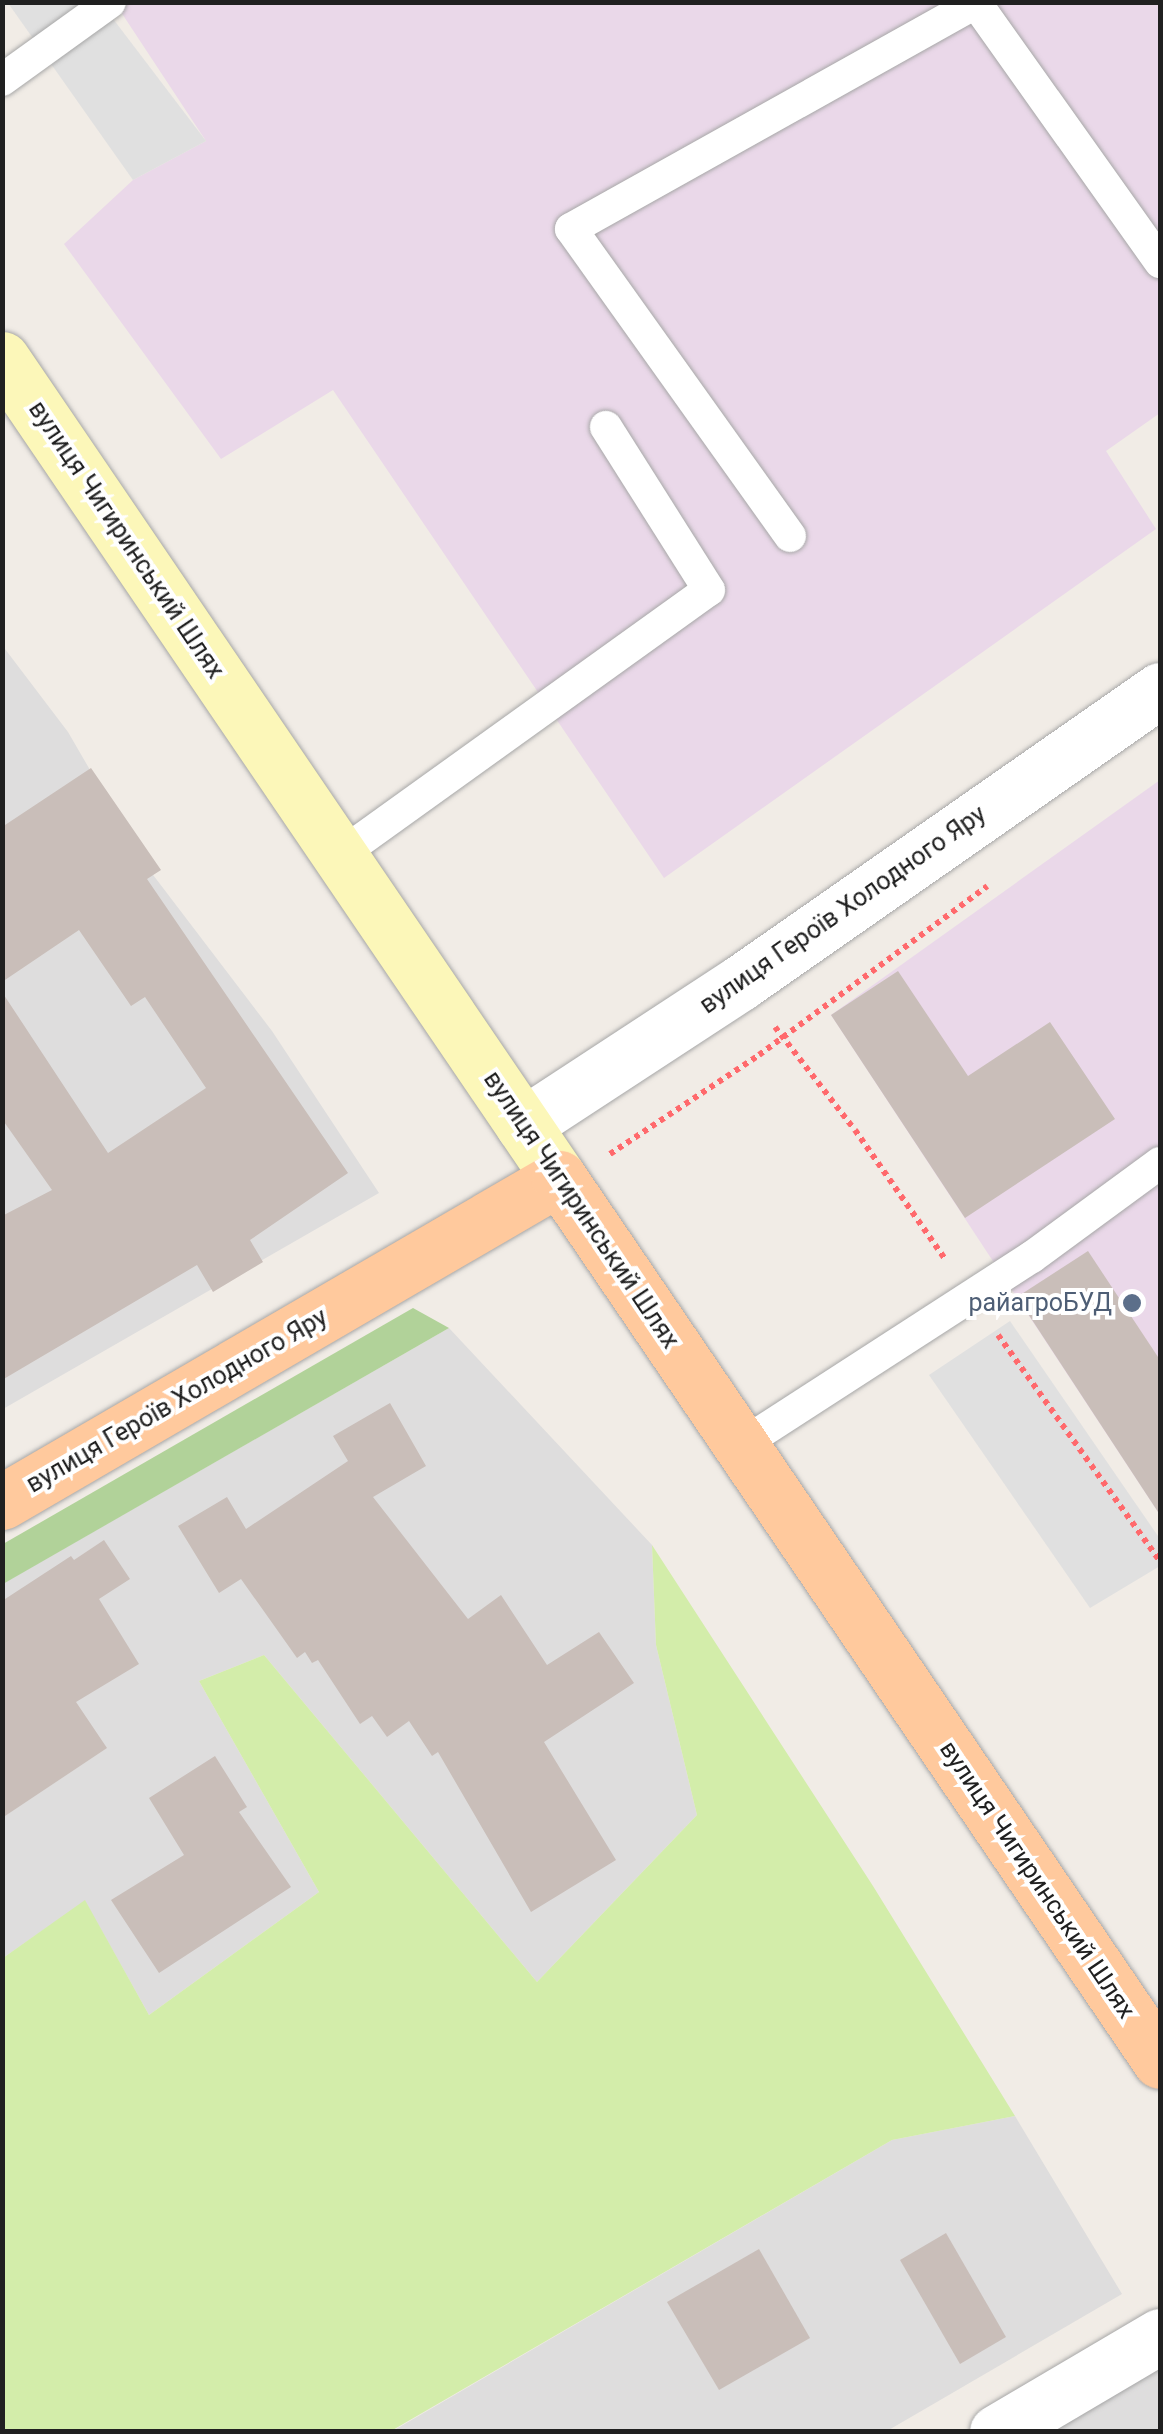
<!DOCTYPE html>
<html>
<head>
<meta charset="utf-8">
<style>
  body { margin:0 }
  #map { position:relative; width:1163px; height:2434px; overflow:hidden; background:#f1ece6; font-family:Roboto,sans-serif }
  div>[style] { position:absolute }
  .residential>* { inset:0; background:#dedddd }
  .industrial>* { inset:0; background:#ead8e9 }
  .grass>* { inset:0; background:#d3edaa }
  .forest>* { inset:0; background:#b1d299 }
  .parking>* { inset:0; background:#e0e0e0 }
  .building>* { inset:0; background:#c9beb9 }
  .path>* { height:6px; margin-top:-3px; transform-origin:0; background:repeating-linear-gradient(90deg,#ff696c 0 5px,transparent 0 10px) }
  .roads { filter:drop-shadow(0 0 2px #a7a7a7) drop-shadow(0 0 2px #a7a7a7) }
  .lane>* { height:32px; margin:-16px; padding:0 16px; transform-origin:16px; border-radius:16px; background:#fff }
  .street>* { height:55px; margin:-27.5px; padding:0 27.5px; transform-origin:27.5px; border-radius:27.5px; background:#fff }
  .secondary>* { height:55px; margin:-27.5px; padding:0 27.5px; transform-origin:27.5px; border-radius:27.5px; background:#fcf7b9 }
  .primary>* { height:55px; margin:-27.5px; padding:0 27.5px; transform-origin:27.5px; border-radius:27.5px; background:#ffc99d }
  .dots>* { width:28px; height:28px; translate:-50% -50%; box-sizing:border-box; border:5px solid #fff; border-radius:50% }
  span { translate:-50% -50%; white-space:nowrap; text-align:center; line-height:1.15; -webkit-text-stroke:8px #fff; paint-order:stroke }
  .street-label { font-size:25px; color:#202020 }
  .service-label { font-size:25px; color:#4e5e75 }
  .right { translate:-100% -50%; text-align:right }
  .frame { position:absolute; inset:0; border:5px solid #202020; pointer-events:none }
</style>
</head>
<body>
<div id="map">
  <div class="residential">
    <div style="clip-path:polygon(2px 645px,68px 732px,144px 863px,272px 1031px,379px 1193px,3px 1409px)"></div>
    <div style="clip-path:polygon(449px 1328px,652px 1545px,656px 1645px,697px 1815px,537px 1982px,264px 1655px,199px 1681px,319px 1892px,149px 2015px,85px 1901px,3px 1958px,2px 1584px)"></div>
    <div style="clip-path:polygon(1015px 2116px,1122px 2294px,887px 2431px,391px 2432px,892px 2140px)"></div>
    <div style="clip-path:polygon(1160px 2367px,1160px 2431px,1049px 2431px)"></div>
  </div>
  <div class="industrial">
    <div style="clip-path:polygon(115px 3px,1160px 3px,1160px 413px,1106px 451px,1156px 529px,664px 878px,333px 390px,221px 459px,64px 244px,133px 180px,206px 141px)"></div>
    <div style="clip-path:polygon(1160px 780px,1160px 1515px,831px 1015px)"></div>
  </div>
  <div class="grass">
    <div style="clip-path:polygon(652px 1545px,873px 1886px,1015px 2116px,892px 2140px,391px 2431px,3px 2431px,3px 1958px,85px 1900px,149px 2015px,319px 1892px,199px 1681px,264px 1655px,537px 1982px,697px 1815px,656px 1645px)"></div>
  </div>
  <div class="forest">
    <div style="clip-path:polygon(413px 1308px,449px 1328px,3px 1584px,3px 1544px)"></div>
  </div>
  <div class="parking">
    <div style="clip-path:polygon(8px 3px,101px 3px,206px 141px,133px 180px)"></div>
    <div style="clip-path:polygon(1010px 1321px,1160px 1539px,1160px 1566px,1090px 1608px,929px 1375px)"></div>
  </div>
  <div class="building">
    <div style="clip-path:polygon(91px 768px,161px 870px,147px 879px,348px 1173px,250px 1240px,263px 1262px,213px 1292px,197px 1265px,2px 1380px,2px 1216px,52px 1190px,2px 1119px,2px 992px,108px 1153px,206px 1088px,145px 997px,131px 1006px,79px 930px,2px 982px,2px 827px)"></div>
    <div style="clip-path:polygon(898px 971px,968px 1076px,1050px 1022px,1115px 1119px,965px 1218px,831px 1015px)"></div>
    <div style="clip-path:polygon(1088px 1251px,1160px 1360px,1160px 1515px,1017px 1297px)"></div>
    <div style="clip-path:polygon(390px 1403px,426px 1466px,373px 1497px,468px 1619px,501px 1595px,547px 1665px,599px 1632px,634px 1683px,544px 1742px,616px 1860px,531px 1912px,438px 1752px,432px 1756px,409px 1721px,387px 1737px,372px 1716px,360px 1724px,318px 1660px,312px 1663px,305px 1652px,297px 1658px,241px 1579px,219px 1593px,178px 1526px,227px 1497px,246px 1529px,348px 1461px,333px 1436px)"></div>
    <div style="clip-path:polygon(104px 1540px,130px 1579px,99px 1599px,139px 1664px,76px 1702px,107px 1748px,2px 1818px,2px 1601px,71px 1556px,74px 1560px)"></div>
    <div style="clip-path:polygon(215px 1756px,247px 1807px,239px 1812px,291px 1887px,159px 1973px,111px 1900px,184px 1855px,149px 1798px)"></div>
    <div style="clip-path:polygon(946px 2233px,1006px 2337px,960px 2364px,900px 2260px)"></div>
    <div style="clip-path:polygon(759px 2249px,810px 2338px,719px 2390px,667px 2302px)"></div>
  </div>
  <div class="path">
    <div style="left:775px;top:1027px;width:130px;rotate:52.2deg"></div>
    <div style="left:855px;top:1130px;width:157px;rotate:55.1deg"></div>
    <div style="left:610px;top:1154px;width:179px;rotate:-33.6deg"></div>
    <div style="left:759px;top:1055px;width:284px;rotate:-36.5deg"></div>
    <div style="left:998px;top:1335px;width:278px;rotate:54.4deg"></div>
  </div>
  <div class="roads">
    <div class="lane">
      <div style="left:2px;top:80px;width:133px;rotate:-35.8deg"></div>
      <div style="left:790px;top:536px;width:377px;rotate:-125.5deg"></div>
      <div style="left:571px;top:229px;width:464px;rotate:-29.2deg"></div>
      <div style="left:976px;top:3px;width:318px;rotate:54.6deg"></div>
      <div style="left:340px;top:855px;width:454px;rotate:-35.7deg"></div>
      <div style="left:709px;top:590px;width:193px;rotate:-122.3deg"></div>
      <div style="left:741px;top:1445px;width:346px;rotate:-32.9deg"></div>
      <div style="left:1032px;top:1257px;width:159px;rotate:-36.3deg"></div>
    </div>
    <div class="street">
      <div style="left:523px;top:1125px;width:259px;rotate:-33.2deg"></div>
      <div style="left:740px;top:983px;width:512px;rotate:-34.9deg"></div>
      <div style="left:997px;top:2432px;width:189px;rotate:-30.5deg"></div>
    </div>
    <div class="secondary">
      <div style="left:2px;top:359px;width:990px;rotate:55.78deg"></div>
    </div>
    <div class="primary">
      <div style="left:2px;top:1502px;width:644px;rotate:-30.19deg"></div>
      <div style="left:559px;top:1178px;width:1068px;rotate:55.76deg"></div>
    </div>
  </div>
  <div class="dots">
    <div style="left:1132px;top:1303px;background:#5c6f8a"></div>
  </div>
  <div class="street-label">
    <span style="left:126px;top:540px;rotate:56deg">вулиця Чигиринський Шлях</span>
    <span style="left:843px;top:910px;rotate:-35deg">вулиця Героїв Холодного Яру</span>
    <span style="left:581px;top:1210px;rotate:56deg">вулиця Чигиринський Шлях</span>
    <span style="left:177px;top:1401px;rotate:-30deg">вулиця Героїв Холодного Яру</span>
    <span style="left:1037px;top:1880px;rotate:56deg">вулиця Чигиринський Шлях</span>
  </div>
  <div class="service-label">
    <span class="right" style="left:1112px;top:1303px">райагроБУД</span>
  </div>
  <div class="frame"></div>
</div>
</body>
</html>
